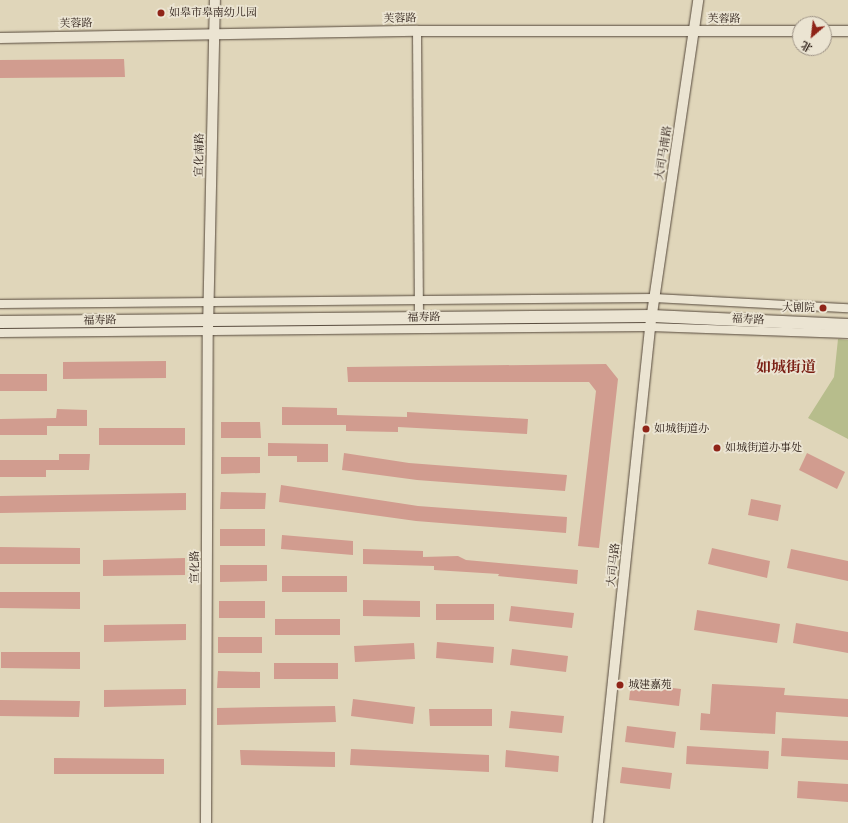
<!DOCTYPE html>
<html>
<head>
<meta charset="utf-8">
<style>
  body { margin:0 }
  #map { position:relative; width:848px; height:823px; overflow:hidden; background:#e0d6ba; font-family:Alegreya,"Noto Serif SC",serif }
  div>[style] { position:absolute }
  .green>* { inset:0; background:#b7bd8c }
  .building>* { inset:0; background:#d19c8f }
  .roads { filter:drop-shadow(0 0 1px #55483b) drop-shadow(0 0 1px #55483b) }
  .minor>* { height:8px; margin:-4px; padding:0 4px; transform-origin:4px; border-radius:4px; background:#ebe4d2 }
  .tertiary>* { height:10px; margin:-5px; padding:0 5px; transform-origin:5px; border-radius:5px; background:#ebe4d2 }
  .secondary>* { height:12px; margin:-6px; padding:0 6px; transform-origin:6px; border-radius:6px; background:#ebe4d2 }
  .dots>* { width:11px; height:11px; translate:-50% -50%; box-sizing:border-box; border:2px solid #ebe4d2; border-radius:50% }
  span { translate:-50% -50%; white-space:nowrap; text-align:center; line-height:1.15; -webkit-text-stroke:3.5px #ebe4d2; paint-order:stroke }
  .poi-label { font-size:11px; color:#271811 }
  .left { translate:0 -50%; text-align:left }
  .right { translate:-100% -50%; text-align:right }
  .street-label { font-size:11px; color:#271811 }
  .district-label { font-size:15px; color:#7a1f14; font-weight:700 }
  .north { position:absolute; left:792px; top:16px; width:40px; height:40px; box-sizing:border-box; background:#ebe4d2; border:1px solid #9d9285; border-radius:50%; rotate:208deg; font-size:11px; font-weight:700; line-height:16px; text-align:center; color:#271811 }
  .north::after { content:''; display:block; margin:auto; width:14px; height:18px; background:#8f2418; clip-path:polygon(50% 0,100% 100%,50% 72%,0 100%) }
</style>
</head>
<body>
<div id="map">
  <div class="green">
    <div style="clip-path:polygon(838px 339px,848px 340px,848px 439px,808px 418px,834px 377px)"></div>
  </div>
  <div class="building">
    <div style="clip-path:polygon(124px 59px,125px 77px,0 78px,0 60px)"></div>
    <div style="clip-path:polygon(166px 361px,166px 378px,63px 379px,63px 362px)"></div>
    <div style="clip-path:polygon(606px 364px,618px 379px,599px 548px,578px 546px,596px 391px,589px 382px,348px 382px,347px 367px)"></div>
    <div style="clip-path:polygon(0 374px,47px 374px,47px 391px,0 391px)"></div>
    <div style="clip-path:polygon(282px 407px,337px 408px,337px 415px,407px 417px,407px 412px,528px 419px,527px 434px,398px 427px,398px 432px,346px 431px,346px 425px,282px 425px)"></div>
    <div style="clip-path:polygon(57px 409px,87px 410px,87px 426px,47px 426px,47px 435px,0 435px,0 419px,56px 418px)"></div>
    <div style="clip-path:polygon(221px 422px,260px 422px,261px 438px,221px 438px)"></div>
    <div style="clip-path:polygon(99px 428px,185px 428px,185px 445px,99px 445px)"></div>
    <div style="clip-path:polygon(268px 443px,328px 444px,328px 462px,297px 462px,297px 456px,268px 456px)"></div>
    <div style="clip-path:polygon(344px 453px,409px 463px,567px 475px,565px 491px,417px 480px,342px 470px)"></div>
    <div style="clip-path:polygon(807px 453px,845px 472px,837px 489px,799px 470px)"></div>
    <div style="clip-path:polygon(59px 454px,90px 454px,89px 470px,46px 470px,46px 477px,0 477px,0 460px,59px 460px)"></div>
    <div style="clip-path:polygon(221px 457px,260px 457px,260px 473px,221px 474px)"></div>
    <div style="clip-path:polygon(281px 485px,418px 506px,567px 517px,566px 533px,416px 521px,279px 502px)"></div>
    <div style="clip-path:polygon(221px 492px,266px 493px,265px 509px,220px 509px)"></div>
    <div style="clip-path:polygon(186px 493px,186px 510px,0 513px,0 496px)"></div>
    <div style="clip-path:polygon(751px 499px,781px 505px,778px 521px,748px 515px)"></div>
    <div style="clip-path:polygon(220px 529px,265px 529px,265px 546px,220px 546px)"></div>
    <div style="clip-path:polygon(282px 535px,353px 541px,353px 555px,281px 549px)"></div>
    <div style="clip-path:polygon(0 547px,80px 548px,80px 564px,0 564px)"></div>
    <div style="clip-path:polygon(712px 548px,770px 561px,767px 578px,708px 564px)"></div>
    <div style="clip-path:polygon(363px 549px,423px 551px,423px 557px,458px 556px,466px 560px,578px 570px,577px 584px,498px 576px,499px 574px,434px 570px,434px 566px,363px 564px)"></div>
    <div style="clip-path:polygon(791px 549px,848px 561px,848px 581px,787px 568px)"></div>
    <div style="clip-path:polygon(185px 558px,185px 575px,103px 576px,103px 560px)"></div>
    <div style="clip-path:polygon(220px 565px,267px 565px,267px 581px,220px 582px)"></div>
    <div style="clip-path:polygon(282px 576px,347px 576px,347px 592px,282px 592px)"></div>
    <div style="clip-path:polygon(0 592px,80px 592px,80px 609px,0 608px)"></div>
    <div style="clip-path:polygon(363px 600px,420px 601px,420px 617px,363px 616px)"></div>
    <div style="clip-path:polygon(219px 601px,265px 601px,265px 618px,219px 618px)"></div>
    <div style="clip-path:polygon(436px 604px,494px 604px,494px 620px,436px 620px)"></div>
    <div style="clip-path:polygon(511px 606px,574px 613px,572px 628px,509px 621px)"></div>
    <div style="clip-path:polygon(697px 610px,780px 624px,777px 643px,694px 630px)"></div>
    <div style="clip-path:polygon(275px 619px,340px 619px,340px 635px,275px 635px)"></div>
    <div style="clip-path:polygon(796px 623px,848px 632px,848px 653px,793px 643px)"></div>
    <div style="clip-path:polygon(186px 624px,186px 640px,104px 642px,104px 625px)"></div>
    <div style="clip-path:polygon(218px 637px,262px 637px,262px 653px,218px 653px)"></div>
    <div style="clip-path:polygon(437px 642px,494px 647px,493px 663px,436px 658px)"></div>
    <div style="clip-path:polygon(414px 643px,415px 659px,355px 662px,354px 646px)"></div>
    <div style="clip-path:polygon(512px 649px,568px 656px,566px 672px,510px 665px)"></div>
    <div style="clip-path:polygon(1px 652px,80px 652px,80px 669px,1px 668px)"></div>
    <div style="clip-path:polygon(274px 663px,338px 663px,338px 679px,274px 679px)"></div>
    <div style="clip-path:polygon(218px 671px,260px 672px,260px 688px,217px 688px)"></div>
    <div style="clip-path:polygon(631px 683px,681px 689px,679px 706px,629px 700px)"></div>
    <div style="clip-path:polygon(712px 684px,785px 688px,784px 695px,848px 699px,848px 717px,776px 712px,775px 734px,700px 730px,701px 713px,710px 714px)"></div>
    <div style="clip-path:polygon(186px 689px,186px 705px,104px 707px,104px 690px)"></div>
    <div style="clip-path:polygon(353px 699px,415px 707px,413px 724px,351px 716px)"></div>
    <div style="clip-path:polygon(0 700px,80px 701px,79px 717px,0 716px)"></div>
    <div style="clip-path:polygon(335px 706px,336px 722px,217px 725px,217px 708px)"></div>
    <div style="clip-path:polygon(429px 709px,492px 709px,492px 726px,430px 726px)"></div>
    <div style="clip-path:polygon(511px 711px,564px 716px,562px 733px,509px 728px)"></div>
    <div style="clip-path:polygon(627px 726px,676px 732px,674px 748px,625px 742px)"></div>
    <div style="clip-path:polygon(782px 738px,848px 741px,848px 760px,781px 756px)"></div>
    <div style="clip-path:polygon(687px 746px,769px 751px,768px 769px,686px 764px)"></div>
    <div style="clip-path:polygon(351px 749px,489px 755px,489px 772px,350px 765px)"></div>
    <div style="clip-path:polygon(240px 750px,335px 752px,335px 767px,241px 765px)"></div>
    <div style="clip-path:polygon(506px 750px,559px 756px,558px 772px,505px 767px)"></div>
    <div style="clip-path:polygon(54px 758px,164px 759px,164px 774px,54px 774px)"></div>
    <div style="clip-path:polygon(622px 767px,672px 773px,670px 789px,620px 783px)"></div>
    <div style="clip-path:polygon(798px 781px,848px 784px,848px 802px,797px 798px)"></div>
  </div>
  <div class="roads">
    <div class="minor">
      <div style="left:417px;top:31px;width:279px;rotate:89.6deg"></div>
      <div style="left:0;top:304px;width:654px;rotate:-0.53deg"></div>
      <div style="left:654px;top:298px;width:194px;rotate:3deg"></div>
      <div style="left:0;top:333px;width:650px;rotate:-0.53deg"></div>
      <div style="left:650px;top:327px;width:198px;rotate:2deg"></div>
    </div>
    <div class="tertiary">
      <div style="left:824px;top:31px;width:24px"></div>
      <div style="left:0;top:38px;width:417px;rotate:-1deg"></div>
      <div style="left:417px;top:31px;width:383px"></div>
      <div style="left:206px;top:823px;width:493px;rotate:-89.8deg"></div>
      <div style="left:208px;top:330px;width:330px;rotate:-88.8deg"></div>
      <div style="left:598px;top:823px;width:499px;rotate:-84deg"></div>
      <div style="left:650px;top:327px;width:331px;rotate:-81.6deg"></div>
    </div>
    <div class="secondary">
      <div style="left:0;top:322px;width:652px;rotate:-0.53deg"></div>
      <div style="left:652px;top:316px;width:196px;rotate:2.6deg"></div>
    </div>
  </div>
  <div class="dots">
    <div style="left:161px;top:13px;background:#8f2418"></div>
    <div style="left:823px;top:308px;background:#8f2418"></div>
    <div style="left:646px;top:429px;background:#8f2418"></div>
    <div style="left:717px;top:448px;background:#8f2418"></div>
    <div style="left:620px;top:685px;background:#8f2418"></div>
  </div>
  <div class="poi-label">
    <span class="left" style="left:169px;top:13px">如皋市皋南幼儿园</span>
    <span class="right" style="left:815px;top:308px">大剧院</span>
    <span class="left" style="left:654px;top:429px">如城街道办</span>
    <span class="left" style="left:725px;top:448px">如城街道办事处</span>
    <span class="left" style="left:628px;top:685px">城建嘉苑</span>
  </div>
  <div class="street-label">
    <span style="left:400px;top:19px;rotate:-1deg">芙蓉路</span>
    <span style="left:724px;top:19px">芙蓉路</span>
    <span style="left:76px;top:24px;rotate:-1deg">芙蓉路</span>
    <span style="left:664px;top:153px;rotate:-81deg">大司马南路</span>
    <span style="left:200px;top:155px;rotate:-89deg">宣化南路</span>
    <span style="left:424px;top:318px;rotate:-1deg">福寿路</span>
    <span style="left:748px;top:320px;rotate:3deg">福寿路</span>
    <span style="left:100px;top:321px;rotate:-1deg">福寿路</span>
    <span style="left:614px;top:565px;rotate:-84deg">大司马路</span>
    <span style="left:195px;top:567px;rotate:-90deg">宣化路</span>
  </div>
  <div class="district-label">
    <span style="left:786px;top:368px">如城街道</span>
  </div>
  <div class="north">北</div>
</div>
</body>
</html>
